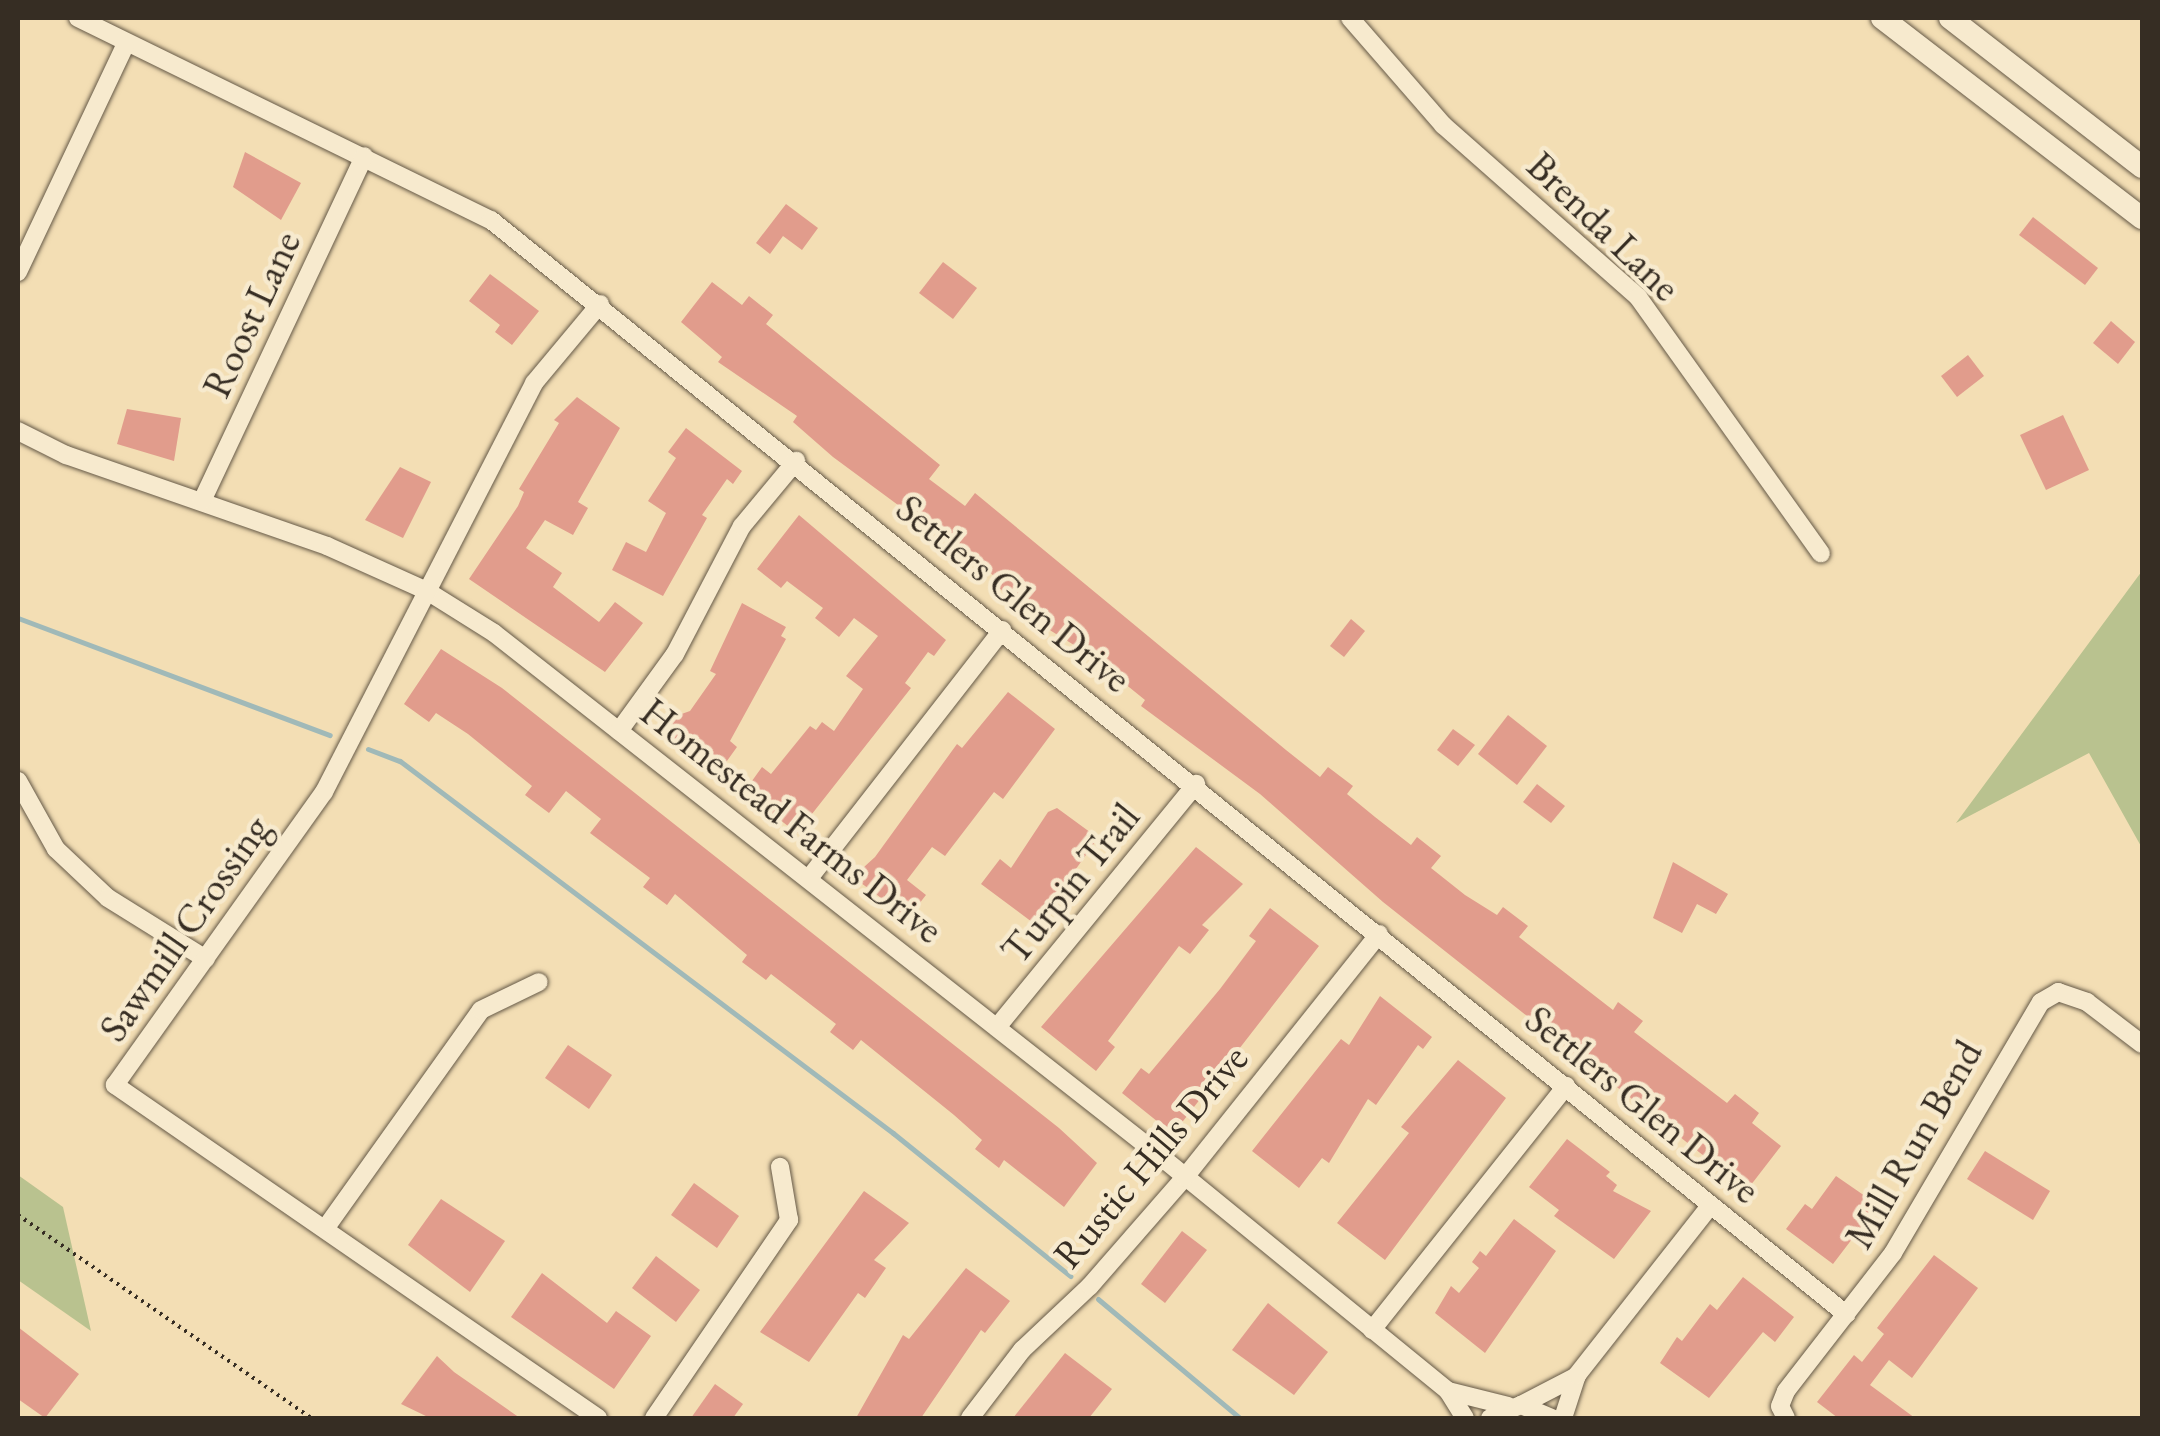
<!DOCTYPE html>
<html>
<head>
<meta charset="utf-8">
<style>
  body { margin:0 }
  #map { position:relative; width:2160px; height:1436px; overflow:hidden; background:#f3deb4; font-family:"EB Garamond",serif }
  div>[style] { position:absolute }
  .green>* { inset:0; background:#b9c28f }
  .stream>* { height:5px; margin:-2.5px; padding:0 2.5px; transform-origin:2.5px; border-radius:2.5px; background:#a0b9b8 }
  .building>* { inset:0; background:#e19c8c }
  .path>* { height:4px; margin-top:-2px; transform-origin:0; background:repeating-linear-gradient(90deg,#362d23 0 2.5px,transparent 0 7.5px) }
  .roads { filter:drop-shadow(0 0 2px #655947) drop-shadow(0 0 2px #655947) }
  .minor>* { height:18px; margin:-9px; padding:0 9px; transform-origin:9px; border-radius:9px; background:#f7eace }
  .secondary>* { height:22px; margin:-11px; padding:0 11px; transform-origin:11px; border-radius:11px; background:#f7eace }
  span { translate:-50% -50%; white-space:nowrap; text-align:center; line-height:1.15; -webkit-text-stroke:9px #f7eace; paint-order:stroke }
  .street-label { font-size:40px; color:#362d23 }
  .frame { position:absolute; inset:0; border:20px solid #362d23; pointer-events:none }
</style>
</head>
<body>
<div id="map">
  <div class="green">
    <div style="clip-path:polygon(2142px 571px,2142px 848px,2089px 753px,1956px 823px)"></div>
    <div style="clip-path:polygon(18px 1175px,63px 1207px,91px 1331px,18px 1280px)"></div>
  </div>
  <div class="stream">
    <div style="left:18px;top:618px;width:333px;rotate:20.6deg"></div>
    <div style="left:368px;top:749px;width:34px;rotate:21deg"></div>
    <div style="left:400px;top:761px;width:618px;rotate:37.04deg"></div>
    <div style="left:893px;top:1133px;width:228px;rotate:38.9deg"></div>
    <div style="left:1098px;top:1299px;width:185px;rotate:40deg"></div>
  </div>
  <div class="building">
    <div style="clip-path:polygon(245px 152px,301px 183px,281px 220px,233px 187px)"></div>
    <div style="clip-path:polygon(786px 204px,818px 228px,802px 250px,783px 236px,770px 254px,756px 243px)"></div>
    <div style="clip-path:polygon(2033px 217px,2098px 268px,2085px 285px,2019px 235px)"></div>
    <div style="clip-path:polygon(943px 262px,977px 288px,953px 319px,919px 293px)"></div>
    <div style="clip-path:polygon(490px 274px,539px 311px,512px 345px,495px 332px,500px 325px,469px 301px)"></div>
    <div style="clip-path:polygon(712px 282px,742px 305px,749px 296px,773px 315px,766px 324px,940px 465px,929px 479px,965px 506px,975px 493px,1286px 750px,1320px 777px,1328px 767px,1353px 786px,1347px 794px,1375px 817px,1411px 845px,1417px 837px,1441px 856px,1431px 868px,1465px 895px,1497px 915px,1503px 907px,1528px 926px,1519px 937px,1613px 1010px,1618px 1002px,1643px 1021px,1634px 1032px,1727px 1103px,1735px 1094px,1759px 1113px,1752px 1123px,1781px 1146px,1747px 1190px,1383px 902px,1260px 794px,1141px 706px,1145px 700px,1087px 653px,1035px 621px,997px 586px,1001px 581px,833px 457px,793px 422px,797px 416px,718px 362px,722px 357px,681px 322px)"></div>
    <div style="clip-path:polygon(2111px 321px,2135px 342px,2118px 364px,2093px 343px)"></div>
    <div style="clip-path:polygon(1968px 355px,1984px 376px,1957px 397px,1941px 376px)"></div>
    <div style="clip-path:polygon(577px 397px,620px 428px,578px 502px,588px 508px,573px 535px,545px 520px,526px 548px,562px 573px,553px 587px,599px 622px,615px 602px,643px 623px,605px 672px,469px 579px,518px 506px,524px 492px,519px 489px,559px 423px,554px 420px)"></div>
    <div style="clip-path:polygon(127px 409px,181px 418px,174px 461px,117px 444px)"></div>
    <div style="clip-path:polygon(2063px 415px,2089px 470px,2046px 490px,2020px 435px)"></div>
    <div style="clip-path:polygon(686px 428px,742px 471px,733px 484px,727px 479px,702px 515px,707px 518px,663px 596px,612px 570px,626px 542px,646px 552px,666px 513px,648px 501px,676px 458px,668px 452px)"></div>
    <div style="clip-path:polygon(400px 467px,431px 482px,403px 538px,365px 520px)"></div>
    <div style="clip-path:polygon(799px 515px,946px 640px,934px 656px,928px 652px,905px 683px,911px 688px,797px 833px,744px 792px,762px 767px,771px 774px,810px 726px,816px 730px,822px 722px,834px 731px,863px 689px,846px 676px,878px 636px,854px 618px,839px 637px,815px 618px,823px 608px,787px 581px,781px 588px,757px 569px)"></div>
    <div style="clip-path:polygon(742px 603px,786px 627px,781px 636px,786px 639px,730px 741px,737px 747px,719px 772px,663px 730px,673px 717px,690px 711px,716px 674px,710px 671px)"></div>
    <div style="clip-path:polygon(1351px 619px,1365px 631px,1344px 657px,1330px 646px)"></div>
    <div style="clip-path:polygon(441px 649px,502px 688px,1059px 1128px,1097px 1163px,1064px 1207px,1004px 1160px,999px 1168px,975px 1149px,982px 1140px,954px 1115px,861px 1040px,853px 1050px,830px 1032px,836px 1024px,771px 974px,766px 980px,742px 962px,747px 955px,675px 894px,667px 905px,643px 887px,650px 878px,590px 833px,601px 819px,566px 791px,549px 813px,525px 795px,532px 786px,468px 734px,436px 713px,429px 722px,404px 704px)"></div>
    <div style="clip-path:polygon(1008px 692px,1055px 729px,1003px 799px,994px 792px,945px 856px,932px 847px,907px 880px,926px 895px,908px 918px,853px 877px,875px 857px,957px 744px,962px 748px)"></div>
    <div style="clip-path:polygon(1508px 715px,1547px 746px,1517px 785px,1478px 754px)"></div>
    <div style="clip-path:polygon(1453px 729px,1475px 745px,1458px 766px,1437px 750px)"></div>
    <div style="clip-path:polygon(1537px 784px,1565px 806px,1551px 823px,1523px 802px)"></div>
    <div style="clip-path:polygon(1057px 808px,1098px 838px,1036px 925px,981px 884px,1000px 859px,1011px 868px,1048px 812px)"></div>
    <div style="clip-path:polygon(1196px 847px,1243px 884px,1202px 925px,1209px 930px,1190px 954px,1179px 946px,1108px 1041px,1115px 1047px,1096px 1071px,1041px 1027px)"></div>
    <div style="clip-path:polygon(1673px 862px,1728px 894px,1716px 914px,1697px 904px,1682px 933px,1653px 918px)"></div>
    <div style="clip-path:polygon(1270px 908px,1319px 946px,1173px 1134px,1122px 1093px,1141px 1068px,1149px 1074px,1220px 989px,1256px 941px,1249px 936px)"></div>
    <div style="clip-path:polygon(1380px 996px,1432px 1037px,1423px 1049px,1418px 1045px,1376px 1105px,1368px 1099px,1329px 1163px,1322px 1158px,1299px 1188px,1252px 1151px,1341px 1039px,1349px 1045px)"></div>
    <div style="clip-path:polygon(568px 1045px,612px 1075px,589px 1109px,545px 1078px)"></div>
    <div style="clip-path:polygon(1458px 1060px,1506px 1098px,1385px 1260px,1337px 1223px,1409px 1133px,1401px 1127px)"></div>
    <div style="clip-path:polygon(1567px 1139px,1610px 1172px,1606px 1176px,1617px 1185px,1613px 1191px,1651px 1211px,1614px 1259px,1554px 1216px,1559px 1210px,1529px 1187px)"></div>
    <div style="clip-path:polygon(1985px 1151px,2050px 1191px,2033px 1220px,1967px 1179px)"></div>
    <div style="clip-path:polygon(1836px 1176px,1878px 1205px,1833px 1264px,1786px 1229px,1805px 1204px,1812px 1209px)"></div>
    <div style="clip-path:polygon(694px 1183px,739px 1216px,717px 1248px,671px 1215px)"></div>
    <div style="clip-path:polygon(864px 1191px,909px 1223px,874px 1260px,886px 1268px,865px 1298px,858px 1293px,809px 1362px,760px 1332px)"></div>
    <div style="clip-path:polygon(441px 1199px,505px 1241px,470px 1292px,408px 1245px)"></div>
    <div style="clip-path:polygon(1514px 1219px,1556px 1251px,1485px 1353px,1435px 1313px,1451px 1286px,1459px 1293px,1479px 1268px,1472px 1262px,1480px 1251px,1486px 1256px)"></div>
    <div style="clip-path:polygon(1182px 1231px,1207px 1250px,1165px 1303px,1141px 1284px)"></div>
    <div style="clip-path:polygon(1934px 1255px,1978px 1288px,1912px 1378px,1889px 1360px,1870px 1385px,1915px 1418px,1838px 1418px,1817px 1402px,1854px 1355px,1862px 1362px,1884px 1334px,1877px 1328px)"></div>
    <div style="clip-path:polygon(656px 1256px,700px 1290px,676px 1322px,632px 1288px)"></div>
    <div style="clip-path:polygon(966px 1268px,1010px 1301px,985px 1333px,981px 1330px,921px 1418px,856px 1418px,903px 1335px,909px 1339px)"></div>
    <div style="clip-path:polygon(542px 1273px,607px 1323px,616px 1311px,651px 1336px,614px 1389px,511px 1317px)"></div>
    <div style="clip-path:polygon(1743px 1277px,1794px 1317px,1775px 1342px,1763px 1332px,1709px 1398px,1660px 1363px,1677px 1337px,1682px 1341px,1710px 1304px,1717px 1310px)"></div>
    <div style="clip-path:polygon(1268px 1303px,1328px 1352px,1294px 1395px,1232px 1350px)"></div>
    <div style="clip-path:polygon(18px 1327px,79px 1374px,45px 1418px,18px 1399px)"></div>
    <div style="clip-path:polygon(1065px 1353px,1112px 1389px,1089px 1418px,1013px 1418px)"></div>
    <div style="clip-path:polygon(437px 1356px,454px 1372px,520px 1418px,430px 1418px,401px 1404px)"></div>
    <div style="clip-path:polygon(715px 1384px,743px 1404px,733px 1418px,691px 1418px)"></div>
  </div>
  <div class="path">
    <div style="left:18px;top:1215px;width:356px;rotate:34.7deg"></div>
  </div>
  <div class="roads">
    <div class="minor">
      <div style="left:78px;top:18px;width:460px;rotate:26.1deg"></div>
      <div style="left:491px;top:220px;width:1742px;rotate:38.92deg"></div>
      <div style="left:1350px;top:18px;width:142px;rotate:49deg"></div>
      <div style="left:1443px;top:125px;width:260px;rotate:41.4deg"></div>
      <div style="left:1638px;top:297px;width:315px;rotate:54.5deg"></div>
      <div style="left:18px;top:272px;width:250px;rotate:-64.7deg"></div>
      <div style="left:18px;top:431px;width:54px;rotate:26.6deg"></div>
      <div style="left:66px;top:455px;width:276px;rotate:19.2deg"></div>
      <div style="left:327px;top:546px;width:110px;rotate:24.2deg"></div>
      <div style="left:427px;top:591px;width:79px;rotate:32.1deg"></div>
      <div style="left:494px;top:633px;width:847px;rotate:38.14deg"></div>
      <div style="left:1160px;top:1156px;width:372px;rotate:39.2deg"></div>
      <div style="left:1448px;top:1391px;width:32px;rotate:58deg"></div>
      <div style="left:202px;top:501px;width:381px;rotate:-64.8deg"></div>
      <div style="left:619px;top:731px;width:95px;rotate:-54deg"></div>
      <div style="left:675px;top:654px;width:144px;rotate:-62.4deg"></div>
      <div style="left:742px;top:526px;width:85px;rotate:-50.3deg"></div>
      <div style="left:18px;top:781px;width:78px;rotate:60.8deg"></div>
      <div style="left:56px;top:849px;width:71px;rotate:43.3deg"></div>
      <div style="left:108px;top:898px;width:115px;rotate:31.9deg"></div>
      <div style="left:810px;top:877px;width:313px;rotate:-52.1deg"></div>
      <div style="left:998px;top:1026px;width:313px;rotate:-50.7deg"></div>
      <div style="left:327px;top:1226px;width:265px;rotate:-54.5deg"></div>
      <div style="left:481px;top:1010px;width:64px;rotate:-25.8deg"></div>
      <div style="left:1372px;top:1330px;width:312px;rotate:-51.5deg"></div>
      <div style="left:1448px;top:1391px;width:62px;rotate:14deg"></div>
      <div style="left:1521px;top:1405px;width:63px;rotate:-27.4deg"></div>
      <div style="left:598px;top:1418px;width:587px;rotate:-145.42deg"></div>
      <div style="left:115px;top:1085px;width:360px;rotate:-54.5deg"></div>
      <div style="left:324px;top:792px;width:460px;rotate:-62.8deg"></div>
      <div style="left:534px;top:383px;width:103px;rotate:-50.1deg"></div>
      <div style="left:654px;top:1418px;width:240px;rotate:-55.7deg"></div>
      <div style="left:789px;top:1220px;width:54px;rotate:-99.6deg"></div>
      <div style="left:970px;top:1418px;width:86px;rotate:-52.6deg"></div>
      <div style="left:1022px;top:1350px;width:93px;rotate:-43.3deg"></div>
      <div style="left:1090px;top:1286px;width:145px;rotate:-48.9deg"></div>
      <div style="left:1185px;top:1177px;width:311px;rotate:-51.4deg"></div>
      <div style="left:1490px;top:1418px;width:34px;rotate:-23deg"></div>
      <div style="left:1521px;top:1405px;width:34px;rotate:23deg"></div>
      <div style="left:1563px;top:1418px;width:45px;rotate:-72deg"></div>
      <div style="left:1577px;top:1375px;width:216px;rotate:-51.8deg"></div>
      <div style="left:1786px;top:1418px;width:13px;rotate:-117deg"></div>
      <div style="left:1780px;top:1406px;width:16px;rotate:-68deg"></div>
      <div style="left:1786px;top:1391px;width:175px;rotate:-52.2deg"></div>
      <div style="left:1893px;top:1253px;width:291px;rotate:-59.5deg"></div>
      <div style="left:2041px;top:1002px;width:20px;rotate:-30deg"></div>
      <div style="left:2058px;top:992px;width:31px;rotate:19deg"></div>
      <div style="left:2087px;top:1002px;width:69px;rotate:37.4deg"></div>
    </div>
    <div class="secondary">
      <div style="left:1882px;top:18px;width:328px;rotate:37.6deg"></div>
      <div style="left:1950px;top:18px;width:243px;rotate:37.8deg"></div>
    </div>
  </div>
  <div class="street-label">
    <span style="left:1604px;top:226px;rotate:44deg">Brenda Lane</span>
    <span style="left:251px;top:314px;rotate:-65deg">Roost Lane</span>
    <span style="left:1014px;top:593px;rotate:39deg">Settlers Glen Drive</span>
    <span style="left:792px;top:820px;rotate:38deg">Homestead Farms Drive</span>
    <span style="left:1070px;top:883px;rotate:-51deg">Turpin Trail</span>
    <span style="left:184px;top:928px;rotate:-55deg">Sawmill Crossing</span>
    <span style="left:1643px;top:1104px;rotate:39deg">Settlers Glen Drive</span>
    <span style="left:1913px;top:1144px;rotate:-60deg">Mill Run Bend</span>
    <span style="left:1150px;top:1156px;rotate:-50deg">Rustic Hills Drive</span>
  </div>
  <div class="frame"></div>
</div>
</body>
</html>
